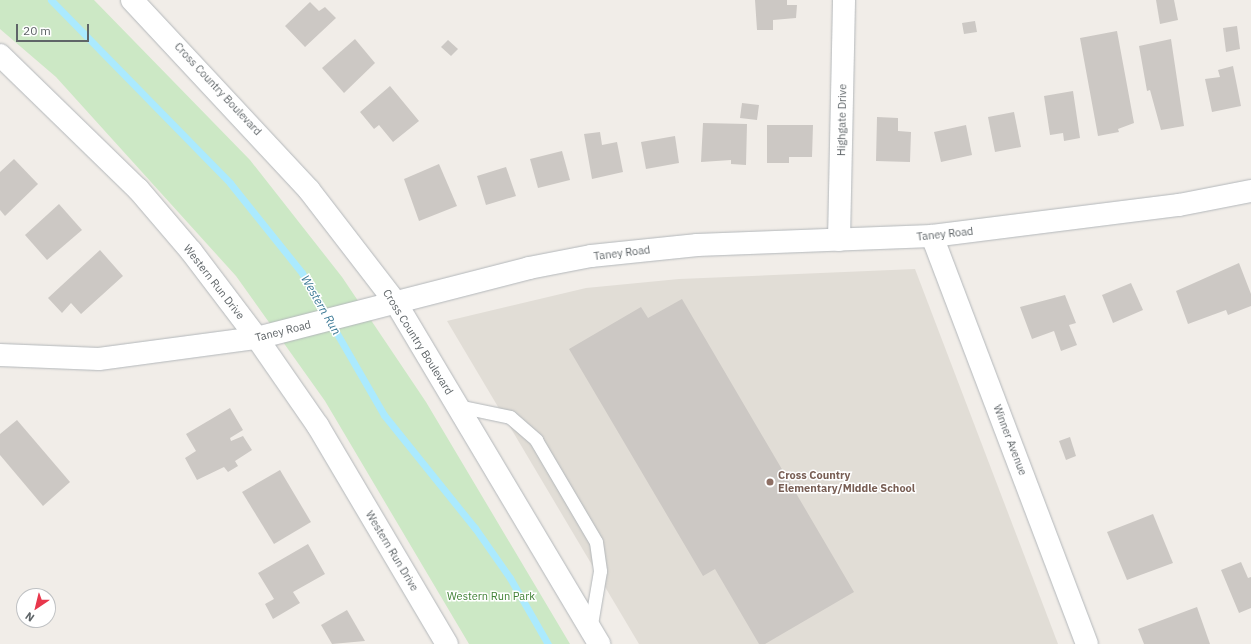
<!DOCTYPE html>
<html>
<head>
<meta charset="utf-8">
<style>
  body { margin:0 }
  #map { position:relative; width:1251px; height:644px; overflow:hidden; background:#f1ede8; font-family:"IBM Plex Sans",sans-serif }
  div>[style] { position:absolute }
  .education>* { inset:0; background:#e1ddd6 }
  .green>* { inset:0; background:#cce8c5 }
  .stream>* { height:7px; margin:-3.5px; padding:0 3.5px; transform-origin:3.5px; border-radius:3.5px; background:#abeafe }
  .building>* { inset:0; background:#ccc8c4 }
  .roads { filter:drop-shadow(0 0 1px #b3b7ba) drop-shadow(0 0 1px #b3b7ba) }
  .service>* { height:13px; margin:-6.5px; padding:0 6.5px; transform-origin:6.5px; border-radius:6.5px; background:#fff }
  .minor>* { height:22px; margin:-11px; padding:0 11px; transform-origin:11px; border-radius:11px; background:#fff }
  .secondary>* { height:22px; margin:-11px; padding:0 11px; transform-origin:11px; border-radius:11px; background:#fff }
  .dots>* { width:11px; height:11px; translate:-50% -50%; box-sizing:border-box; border:2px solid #fff; border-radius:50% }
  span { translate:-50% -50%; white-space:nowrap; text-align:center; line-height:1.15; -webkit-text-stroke:3px #fff; paint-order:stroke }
  .street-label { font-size:11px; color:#5f6568 }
  .education-label { font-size:11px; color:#785e54; font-weight:700 }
  .left { translate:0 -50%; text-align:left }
  .park-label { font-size:11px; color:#408135 }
  .water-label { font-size:12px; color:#3d7a96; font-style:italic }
  .north { position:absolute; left:16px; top:588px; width:40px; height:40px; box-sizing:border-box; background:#fff; border:1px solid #bfc1c3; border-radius:50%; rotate:215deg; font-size:11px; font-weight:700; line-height:16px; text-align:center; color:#5f6568 }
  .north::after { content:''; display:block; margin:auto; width:14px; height:18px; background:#e8374c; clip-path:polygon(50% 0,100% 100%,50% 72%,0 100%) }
  .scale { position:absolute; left:16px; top:24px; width:73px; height:18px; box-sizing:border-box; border:2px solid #5f6568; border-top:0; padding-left:5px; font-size:12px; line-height:14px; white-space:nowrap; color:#5f6568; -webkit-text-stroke:3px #fff; paint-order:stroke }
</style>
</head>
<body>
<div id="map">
  <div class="education">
    <div style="clip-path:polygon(915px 269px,1058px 644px,639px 644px,447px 321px,586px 288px,679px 279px)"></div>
  </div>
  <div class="green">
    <div style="clip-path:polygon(0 0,94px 0,250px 160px,342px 277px,426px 402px,570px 644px,469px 644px,325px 401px,236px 276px,56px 77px,0 29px)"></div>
  </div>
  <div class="stream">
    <div style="left:51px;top:0;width:256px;rotate:45.6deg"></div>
    <div style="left:230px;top:183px;width:115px;rotate:51.3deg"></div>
    <div style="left:302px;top:273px;width:164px;rotate:60deg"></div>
    <div style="left:384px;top:415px;width:145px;rotate:51.2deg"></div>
    <div style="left:475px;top:528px;width:61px;rotate:55deg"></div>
    <div style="left:510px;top:578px;width:76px;rotate:60.1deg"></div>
  </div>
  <div class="building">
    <div style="clip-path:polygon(755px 0,787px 0,787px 5px,797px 5px,796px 18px,773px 20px,773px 30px,757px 30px)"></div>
    <div style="clip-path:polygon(1156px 0,1174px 0,1178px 20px,1160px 24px)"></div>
    <div style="clip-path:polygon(310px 2px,319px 11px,325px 7px,336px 18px,305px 47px,285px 26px)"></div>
    <div style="clip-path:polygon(975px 21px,977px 32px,964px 34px,962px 23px)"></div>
    <div style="clip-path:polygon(1237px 26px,1240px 49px,1226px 52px,1223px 28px)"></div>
    <div style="clip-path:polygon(1117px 31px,1134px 123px,1118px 129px,1119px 132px,1098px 136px,1080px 38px)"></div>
    <div style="clip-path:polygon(355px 39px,375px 63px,344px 93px,322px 68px)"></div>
    <div style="clip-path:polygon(1171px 39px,1184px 126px,1161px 130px,1150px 90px,1147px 91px,1139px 46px)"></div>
    <div style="clip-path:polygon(448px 40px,458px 49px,451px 56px,441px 47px)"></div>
    <div style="clip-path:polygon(1233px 66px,1241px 106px,1212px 112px,1205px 79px,1220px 77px,1218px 70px)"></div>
    <div style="clip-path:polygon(390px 86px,419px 121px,393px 142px,379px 125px,374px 129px,360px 112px)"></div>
    <div style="clip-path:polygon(1073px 91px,1080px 138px,1064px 141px,1063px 133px,1050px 135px,1044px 96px)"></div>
    <div style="clip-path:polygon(742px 103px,759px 105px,757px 120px,740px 118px)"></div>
    <div style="clip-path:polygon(1014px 112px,1021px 147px,995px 152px,988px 117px)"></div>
    <div style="clip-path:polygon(877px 117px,898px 118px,898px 131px,911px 132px,910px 162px,876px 161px)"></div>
    <div style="clip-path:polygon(703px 123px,747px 124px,746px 165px,731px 164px,731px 160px,701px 162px)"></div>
    <div style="clip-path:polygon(767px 125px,813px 125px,812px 157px,789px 157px,789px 163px,767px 163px)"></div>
    <div style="clip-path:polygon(966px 125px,972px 155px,941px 162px,934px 132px)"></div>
    <div style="clip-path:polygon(600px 132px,602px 145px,617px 142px,623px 172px,592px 179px,584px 134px)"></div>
    <div style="clip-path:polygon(675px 136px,679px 163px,646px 169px,641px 142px)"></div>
    <div style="clip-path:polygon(562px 151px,570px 180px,538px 188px,530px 159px)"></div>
    <div style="clip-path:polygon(14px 159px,38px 184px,5px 216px,0 210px,0 172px)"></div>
    <div style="clip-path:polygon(439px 164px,457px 206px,419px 221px,404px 179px)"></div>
    <div style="clip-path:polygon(506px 167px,516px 196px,486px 205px,477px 176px)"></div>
    <div style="clip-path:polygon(59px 204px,82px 230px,47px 260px,25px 235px)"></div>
    <div style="clip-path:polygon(100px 250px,123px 276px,81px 314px,71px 303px,62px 313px,48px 298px)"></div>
    <div style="clip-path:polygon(1239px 263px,1251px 294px,1251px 306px,1228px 315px,1226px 310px,1188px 324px,1176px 291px)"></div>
    <div style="clip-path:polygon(1131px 283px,1143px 310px,1113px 323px,1102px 295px)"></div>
    <div style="clip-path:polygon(1065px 295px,1076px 323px,1069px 325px,1077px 345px,1061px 351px,1054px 331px,1032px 339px,1020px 307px)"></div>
    <div style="clip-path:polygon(682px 299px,854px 592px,765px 644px,759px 644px,715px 569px,703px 576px,569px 349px,641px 307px,648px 318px)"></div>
    <div style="clip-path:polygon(230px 408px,243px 430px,230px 438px,231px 441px,243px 436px,252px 450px,235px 461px,238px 466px,228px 472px,224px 467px,197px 480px,185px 458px,196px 451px,186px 434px)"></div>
    <div style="clip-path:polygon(17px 420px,70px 482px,43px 506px,0 455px,0 434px)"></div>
    <div style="clip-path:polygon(1070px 437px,1076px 456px,1066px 460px,1059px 441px)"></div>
    <div style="clip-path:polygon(280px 470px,311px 522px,274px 544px,242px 492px)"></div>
    <div style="clip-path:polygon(1153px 514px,1173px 563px,1127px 580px,1107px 532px)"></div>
    <div style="clip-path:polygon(308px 544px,325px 574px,293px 592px,300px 603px,273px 619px,265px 604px,274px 599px,258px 573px)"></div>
    <div style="clip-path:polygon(1241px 562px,1248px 578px,1251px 577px,1251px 608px,1239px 613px,1221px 570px)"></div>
    <div style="clip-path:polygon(1197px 607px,1210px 644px,1144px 644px,1138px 629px)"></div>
    <div style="clip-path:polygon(347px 610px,365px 641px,332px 644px,321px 625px)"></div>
  </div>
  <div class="roads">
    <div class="service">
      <div style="left:458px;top:406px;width:53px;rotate:11.9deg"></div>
      <div style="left:510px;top:417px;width:35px;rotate:41deg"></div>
      <div style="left:536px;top:440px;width:118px;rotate:59.5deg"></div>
      <div style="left:596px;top:542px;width:29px;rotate:82deg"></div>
      <div style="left:600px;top:571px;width:60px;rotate:99.6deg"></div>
    </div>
    <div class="minor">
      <div style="left:0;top:55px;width:192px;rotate:44.2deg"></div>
      <div style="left:138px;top:189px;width:82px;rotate:49.5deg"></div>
      <div style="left:191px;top:251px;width:109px;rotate:52.8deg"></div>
      <div style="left:257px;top:338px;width:107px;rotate:55.3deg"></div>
      <div style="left:318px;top:426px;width:253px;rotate:59.4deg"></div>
      <div style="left:932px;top:236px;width:436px;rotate:69.2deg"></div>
      <div style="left:839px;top:240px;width:240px;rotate:-88.8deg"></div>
      <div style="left:0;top:355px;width:99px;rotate:2.3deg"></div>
      <div style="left:99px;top:359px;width:159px;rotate:-7.6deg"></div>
      <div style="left:257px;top:338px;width:281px;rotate:-14.4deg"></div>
      <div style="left:529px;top:268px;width:63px;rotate:-11deg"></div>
      <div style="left:591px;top:256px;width:107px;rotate:-5.9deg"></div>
      <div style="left:697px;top:245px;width:235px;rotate:-2.2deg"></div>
      <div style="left:932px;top:236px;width:249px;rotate:-7.2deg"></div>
      <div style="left:1179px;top:205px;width:73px;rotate:-11deg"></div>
    </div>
    <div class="secondary">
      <div style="left:132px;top:0;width:260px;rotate:47deg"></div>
      <div style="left:309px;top:190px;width:143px;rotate:52.4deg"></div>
      <div style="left:396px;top:303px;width:397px;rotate:59.2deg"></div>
    </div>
  </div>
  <div class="dots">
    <div style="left:770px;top:482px;background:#8d6e63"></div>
  </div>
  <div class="street-label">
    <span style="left:218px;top:89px;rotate:47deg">Cross Country Boulevard</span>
    <span style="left:842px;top:120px;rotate:-89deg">Highgate Drive</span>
    <span style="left:945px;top:234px;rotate:-6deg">Taney Road</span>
    <span style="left:622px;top:253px;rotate:-7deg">Taney Road</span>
    <span style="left:214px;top:282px;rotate:52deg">Western Run Drive</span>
    <span style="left:283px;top:331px;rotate:-14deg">Taney Road</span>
    <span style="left:418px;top:342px;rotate:58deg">Cross Country Boulevard</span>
    <span style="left:1010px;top:440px;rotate:69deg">Winner Avenue</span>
    <span style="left:392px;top:551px;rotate:59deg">Western Run Drive</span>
  </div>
  <div class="education-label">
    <span class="left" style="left:778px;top:482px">Cross Country<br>Elementary/Middle School</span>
  </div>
  <div class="park-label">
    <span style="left:491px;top:596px">Western Run Park</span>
  </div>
  <div class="water-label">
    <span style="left:321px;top:305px;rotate:60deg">Western Run</span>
  </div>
  <div class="north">N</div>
  <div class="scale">20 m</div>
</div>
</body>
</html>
